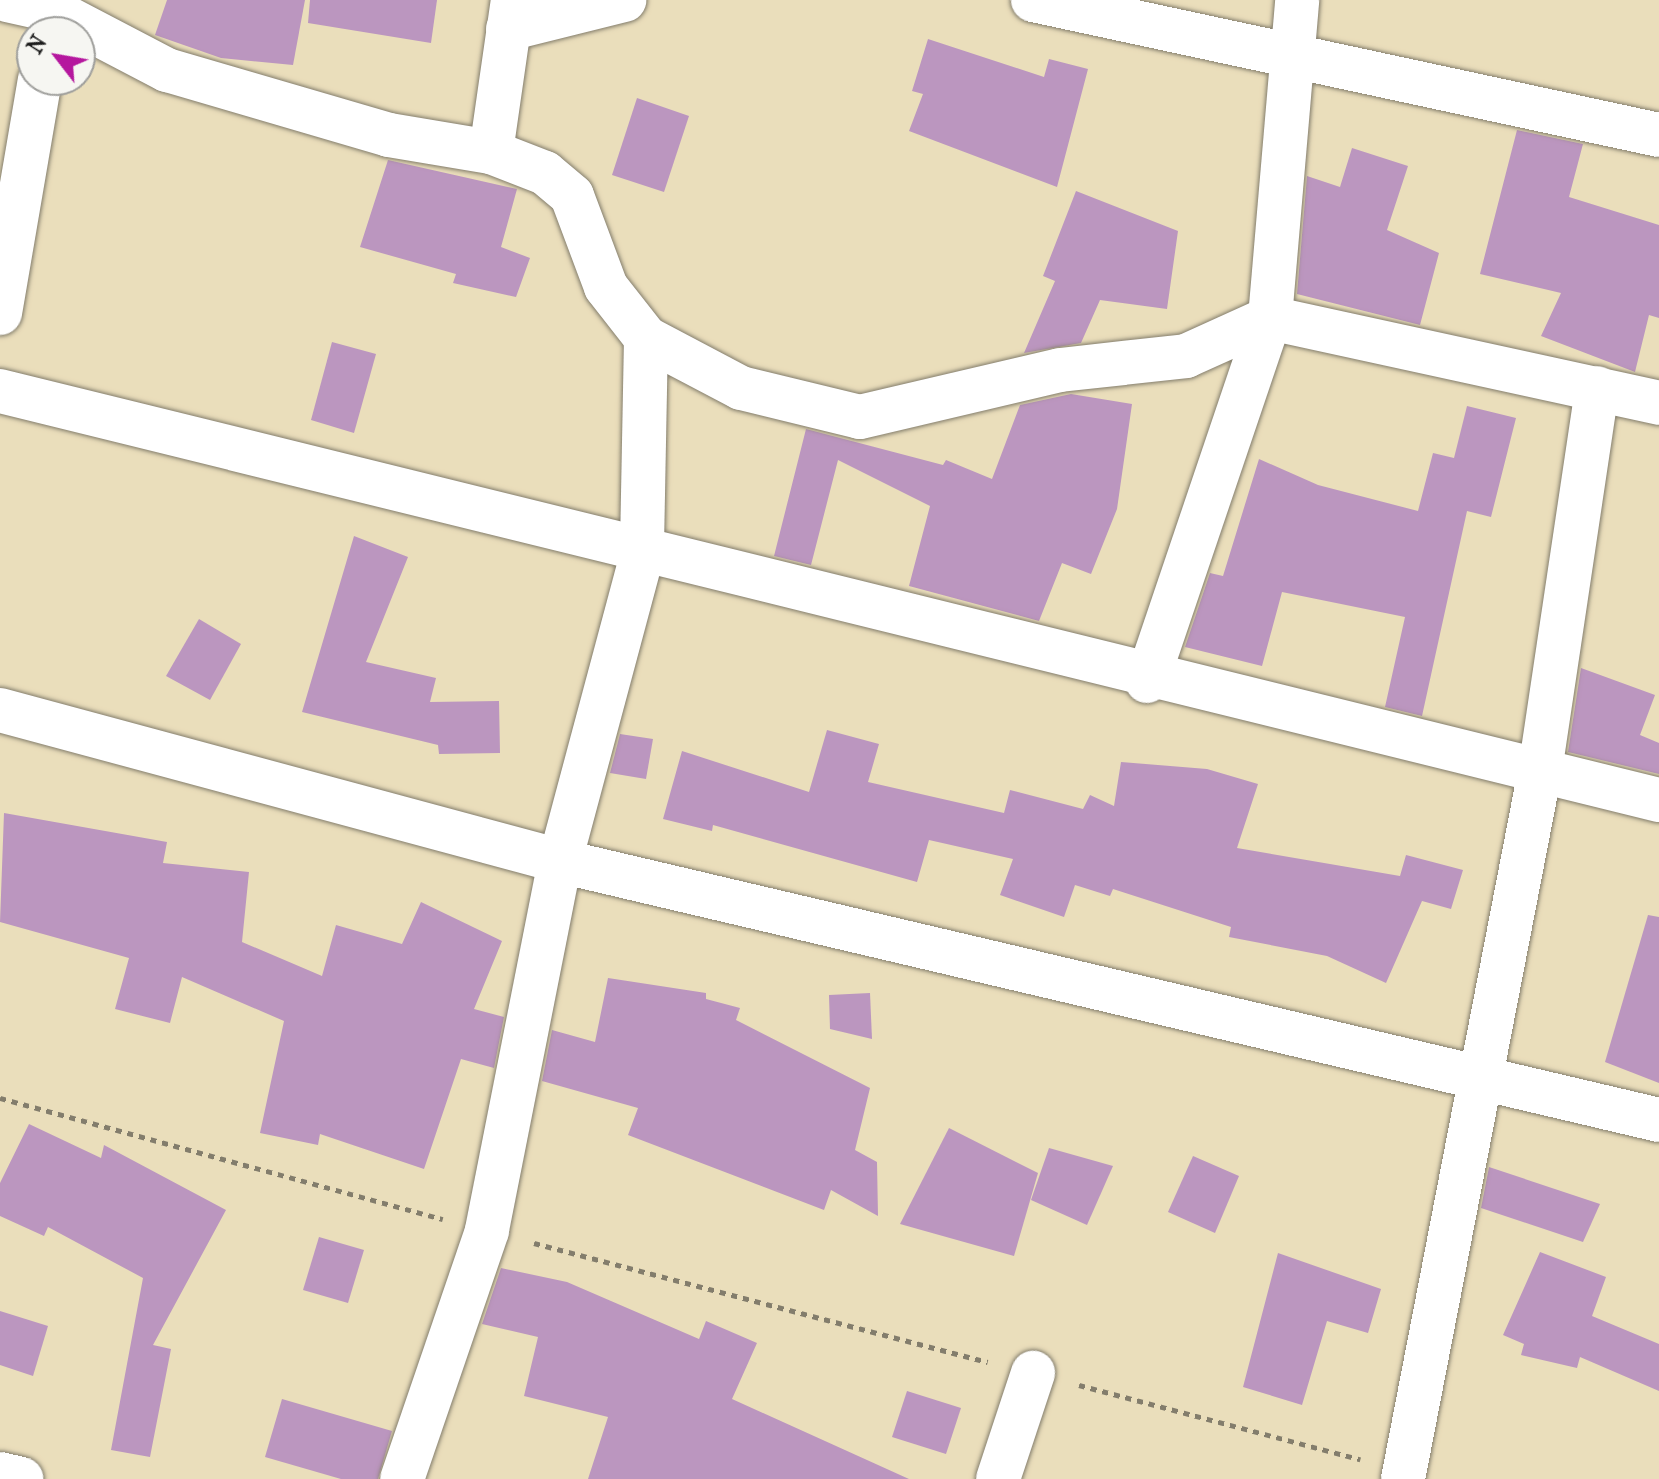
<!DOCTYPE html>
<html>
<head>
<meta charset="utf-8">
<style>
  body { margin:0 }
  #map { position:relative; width:1659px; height:1479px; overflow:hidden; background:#eadebb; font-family:"IM FELL French Canon",serif }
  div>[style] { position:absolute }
  .building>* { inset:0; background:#bb96bf }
  .path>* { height:5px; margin-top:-2.5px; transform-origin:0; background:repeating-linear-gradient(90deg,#837d6c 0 6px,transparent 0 12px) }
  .roads { filter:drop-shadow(0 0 2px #837d6c) drop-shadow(0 0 2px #837d6c) }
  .minor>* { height:44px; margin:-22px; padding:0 22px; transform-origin:22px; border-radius:22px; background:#fff }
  span { translate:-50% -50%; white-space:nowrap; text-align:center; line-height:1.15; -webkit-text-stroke:6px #f6f6f2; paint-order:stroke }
  .north { position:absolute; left:16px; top:16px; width:80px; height:80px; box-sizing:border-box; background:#f6f6f2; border:2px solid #9f9f9c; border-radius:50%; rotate:301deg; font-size:22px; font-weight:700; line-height:32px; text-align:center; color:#1c1c1c }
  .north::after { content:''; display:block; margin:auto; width:28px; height:36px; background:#b5179e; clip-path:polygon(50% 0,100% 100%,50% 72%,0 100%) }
</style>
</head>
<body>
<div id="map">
  <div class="building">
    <div style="clip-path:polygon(167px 0,305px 0,293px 65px,221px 58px,155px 35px)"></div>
    <div style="clip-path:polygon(310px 0,437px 0,431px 43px,308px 23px)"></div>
    <div style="clip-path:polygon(928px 39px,1044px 77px,1049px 59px,1088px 69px,1057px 187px,909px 131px,923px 94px,912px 91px)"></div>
    <div style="clip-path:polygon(637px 98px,689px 116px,664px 192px,612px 175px)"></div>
    <div style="clip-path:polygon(1517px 130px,1583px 144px,1569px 197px,1659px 225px,1659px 318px,1649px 315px,1635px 372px,1541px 336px,1561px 293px,1480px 274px)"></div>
    <div style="clip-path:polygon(1352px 148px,1408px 166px,1387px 230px,1439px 253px,1420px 325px,1297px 294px,1307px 176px,1340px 187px)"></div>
    <div style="clip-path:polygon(388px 160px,517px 189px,501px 247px,530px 258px,516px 297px,453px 283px,456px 274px,360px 247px)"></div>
    <div style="clip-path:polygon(1076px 191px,1178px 231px,1167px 309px,1100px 300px,1081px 343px,1024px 353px,1055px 281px,1043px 276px)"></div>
    <div style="clip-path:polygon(332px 342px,376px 354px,354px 433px,311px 420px)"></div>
    <div style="clip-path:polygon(1071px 394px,1132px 404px,1117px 509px,1091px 574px,1062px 563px,1039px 621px,909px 586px,930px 506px,838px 460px,811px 565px,774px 556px,806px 429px,943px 465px,946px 460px,992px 479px,1020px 405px)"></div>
    <div style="clip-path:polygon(1467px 406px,1516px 418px,1491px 517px,1467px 511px,1422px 716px,1385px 707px,1405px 617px,1282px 592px,1262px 666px,1185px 647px,1210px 573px,1223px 576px,1259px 459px,1318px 485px,1418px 511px,1433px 453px,1454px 458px)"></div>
    <div style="clip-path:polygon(354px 536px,408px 557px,366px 662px,436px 678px,430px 702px,499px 701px,500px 753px,439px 754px,438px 745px,302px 712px)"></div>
    <div style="clip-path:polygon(199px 619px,241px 644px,210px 700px,166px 676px)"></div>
    <div style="clip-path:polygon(1581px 668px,1655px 695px,1640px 735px,1659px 743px,1659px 774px,1568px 752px)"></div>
    <div style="clip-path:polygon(827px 730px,879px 744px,868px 782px,1004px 813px,1010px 790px,1083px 809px,1090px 795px,1114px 806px,1121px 762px,1207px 769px,1258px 784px,1237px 848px,1400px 876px,1406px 855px,1463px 870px,1451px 909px,1422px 901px,1386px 983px,1327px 956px,1229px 937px,1231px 927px,1113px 889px,1110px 896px,1075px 885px,1064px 917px,1000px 895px,1013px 859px,929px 840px,917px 882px,713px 825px,712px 831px,663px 819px,682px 751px,809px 792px)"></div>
    <div style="clip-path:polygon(620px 734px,653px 739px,646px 779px,610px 773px)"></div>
    <div style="clip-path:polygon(4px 813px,167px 842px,163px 863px,249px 872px,242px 942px,322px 976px,336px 925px,402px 944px,421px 902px,502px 941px,474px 1009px,504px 1017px,494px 1068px,461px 1059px,424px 1169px,320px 1134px,318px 1145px,260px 1133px,284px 1021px,182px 977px,170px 1023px,115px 1009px,129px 958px,0 922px)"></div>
    <div style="clip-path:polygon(1648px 915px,1659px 917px,1659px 1083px,1605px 1062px)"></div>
    <div style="clip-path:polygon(608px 978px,706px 993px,706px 999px,740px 1008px,736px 1020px,870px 1088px,855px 1150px,877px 1162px,878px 1216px,831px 1190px,824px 1210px,628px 1135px,638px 1108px,542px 1081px,552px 1030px,595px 1042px)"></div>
    <div style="clip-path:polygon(870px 993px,872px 1039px,830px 1029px,829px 995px)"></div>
    <div style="clip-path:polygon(29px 1124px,101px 1158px,104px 1145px,226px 1210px,153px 1345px,171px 1349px,150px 1457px,111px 1450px,143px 1278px,48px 1227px,44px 1236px,0 1216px,0 1183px)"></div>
    <div style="clip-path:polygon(949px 1128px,1038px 1173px,1014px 1256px,900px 1224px)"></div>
    <div style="clip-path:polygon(1049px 1148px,1113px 1166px,1087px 1225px,1031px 1200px)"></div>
    <div style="clip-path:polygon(1193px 1156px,1239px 1176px,1215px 1233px,1168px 1212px)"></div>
    <div style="clip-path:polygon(1489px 1167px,1600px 1204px,1583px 1242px,1481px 1208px)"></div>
    <div style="clip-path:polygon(319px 1237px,364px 1250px,348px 1303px,303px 1290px)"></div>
    <div style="clip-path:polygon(1540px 1252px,1606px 1277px,1592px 1316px,1659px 1344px,1659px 1391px,1580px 1357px,1577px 1368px,1521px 1355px,1524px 1344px,1503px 1335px)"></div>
    <div style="clip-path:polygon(1278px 1253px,1381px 1289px,1368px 1333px,1327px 1321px,1302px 1405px,1243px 1387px)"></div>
    <div style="clip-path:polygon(501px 1268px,567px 1282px,699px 1339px,706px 1321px,757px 1343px,732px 1399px,909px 1479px,588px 1479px,608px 1417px,524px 1396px,538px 1337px,482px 1324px)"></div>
    <div style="clip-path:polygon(0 1311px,48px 1326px,33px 1376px,0 1365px)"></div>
    <div style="clip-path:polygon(907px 1391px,961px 1408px,946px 1454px,892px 1437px)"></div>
    <div style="clip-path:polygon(282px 1399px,392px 1431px,378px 1479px,341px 1479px,265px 1457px)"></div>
  </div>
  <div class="path">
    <div style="left:0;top:1098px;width:459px;rotate:15.3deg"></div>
    <div style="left:534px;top:1243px;width:469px;rotate:14.7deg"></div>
    <div style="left:1079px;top:1385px;width:291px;rotate:14.8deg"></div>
  </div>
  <div class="roads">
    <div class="minor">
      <div style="left:7px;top:0;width:46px;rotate:12.5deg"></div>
      <div style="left:52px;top:10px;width:130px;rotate:27.6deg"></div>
      <div style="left:167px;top:70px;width:231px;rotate:16.3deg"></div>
      <div style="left:389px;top:135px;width:103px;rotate:9.5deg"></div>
      <div style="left:491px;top:152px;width:58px;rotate:21.3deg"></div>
      <div style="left:545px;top:173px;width:35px;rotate:40deg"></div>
      <div style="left:572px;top:196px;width:97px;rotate:69.5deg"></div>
      <div style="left:606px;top:287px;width:65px;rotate:51.9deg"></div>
      <div style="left:646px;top:338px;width:217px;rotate:91.1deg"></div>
      <div style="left:642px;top:555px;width:317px;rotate:105deg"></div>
      <div style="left:560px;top:861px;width:377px;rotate:101.2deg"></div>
      <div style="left:487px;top:1231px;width:262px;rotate:108.9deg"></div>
      <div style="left:1033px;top:0;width:640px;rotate:12.17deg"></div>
      <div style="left:508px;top:29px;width:120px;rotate:-14deg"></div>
      <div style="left:491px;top:152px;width:154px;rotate:-81.8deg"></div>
      <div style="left:0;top:313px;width:236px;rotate:-80.3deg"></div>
      <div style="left:646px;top:338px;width:107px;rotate:27.8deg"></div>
      <div style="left:741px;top:388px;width:122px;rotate:13.7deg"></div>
      <div style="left:860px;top:417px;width:205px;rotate:-13.2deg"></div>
      <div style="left:1060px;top:370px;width:127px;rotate:-6.3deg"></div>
      <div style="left:1186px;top:356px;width:92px;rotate:-24.3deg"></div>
      <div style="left:1270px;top:318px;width:398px;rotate:12.3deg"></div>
      <div style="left:0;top:391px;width:1709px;rotate:13.85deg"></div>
      <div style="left:1147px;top:681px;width:383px;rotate:-71.3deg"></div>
      <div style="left:1270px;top:318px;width:319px;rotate:-85.1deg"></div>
      <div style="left:0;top:710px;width:580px;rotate:15.09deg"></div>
      <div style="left:560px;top:861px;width:1129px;rotate:13.26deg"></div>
      <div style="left:0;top:1474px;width:22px;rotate:13deg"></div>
      <div style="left:998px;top:1479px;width:112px;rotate:-71.7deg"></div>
      <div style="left:1403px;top:1479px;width:721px;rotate:-79.05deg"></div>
      <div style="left:1540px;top:771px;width:387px;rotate:-81.5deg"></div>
    </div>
  </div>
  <div class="north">N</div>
</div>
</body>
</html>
